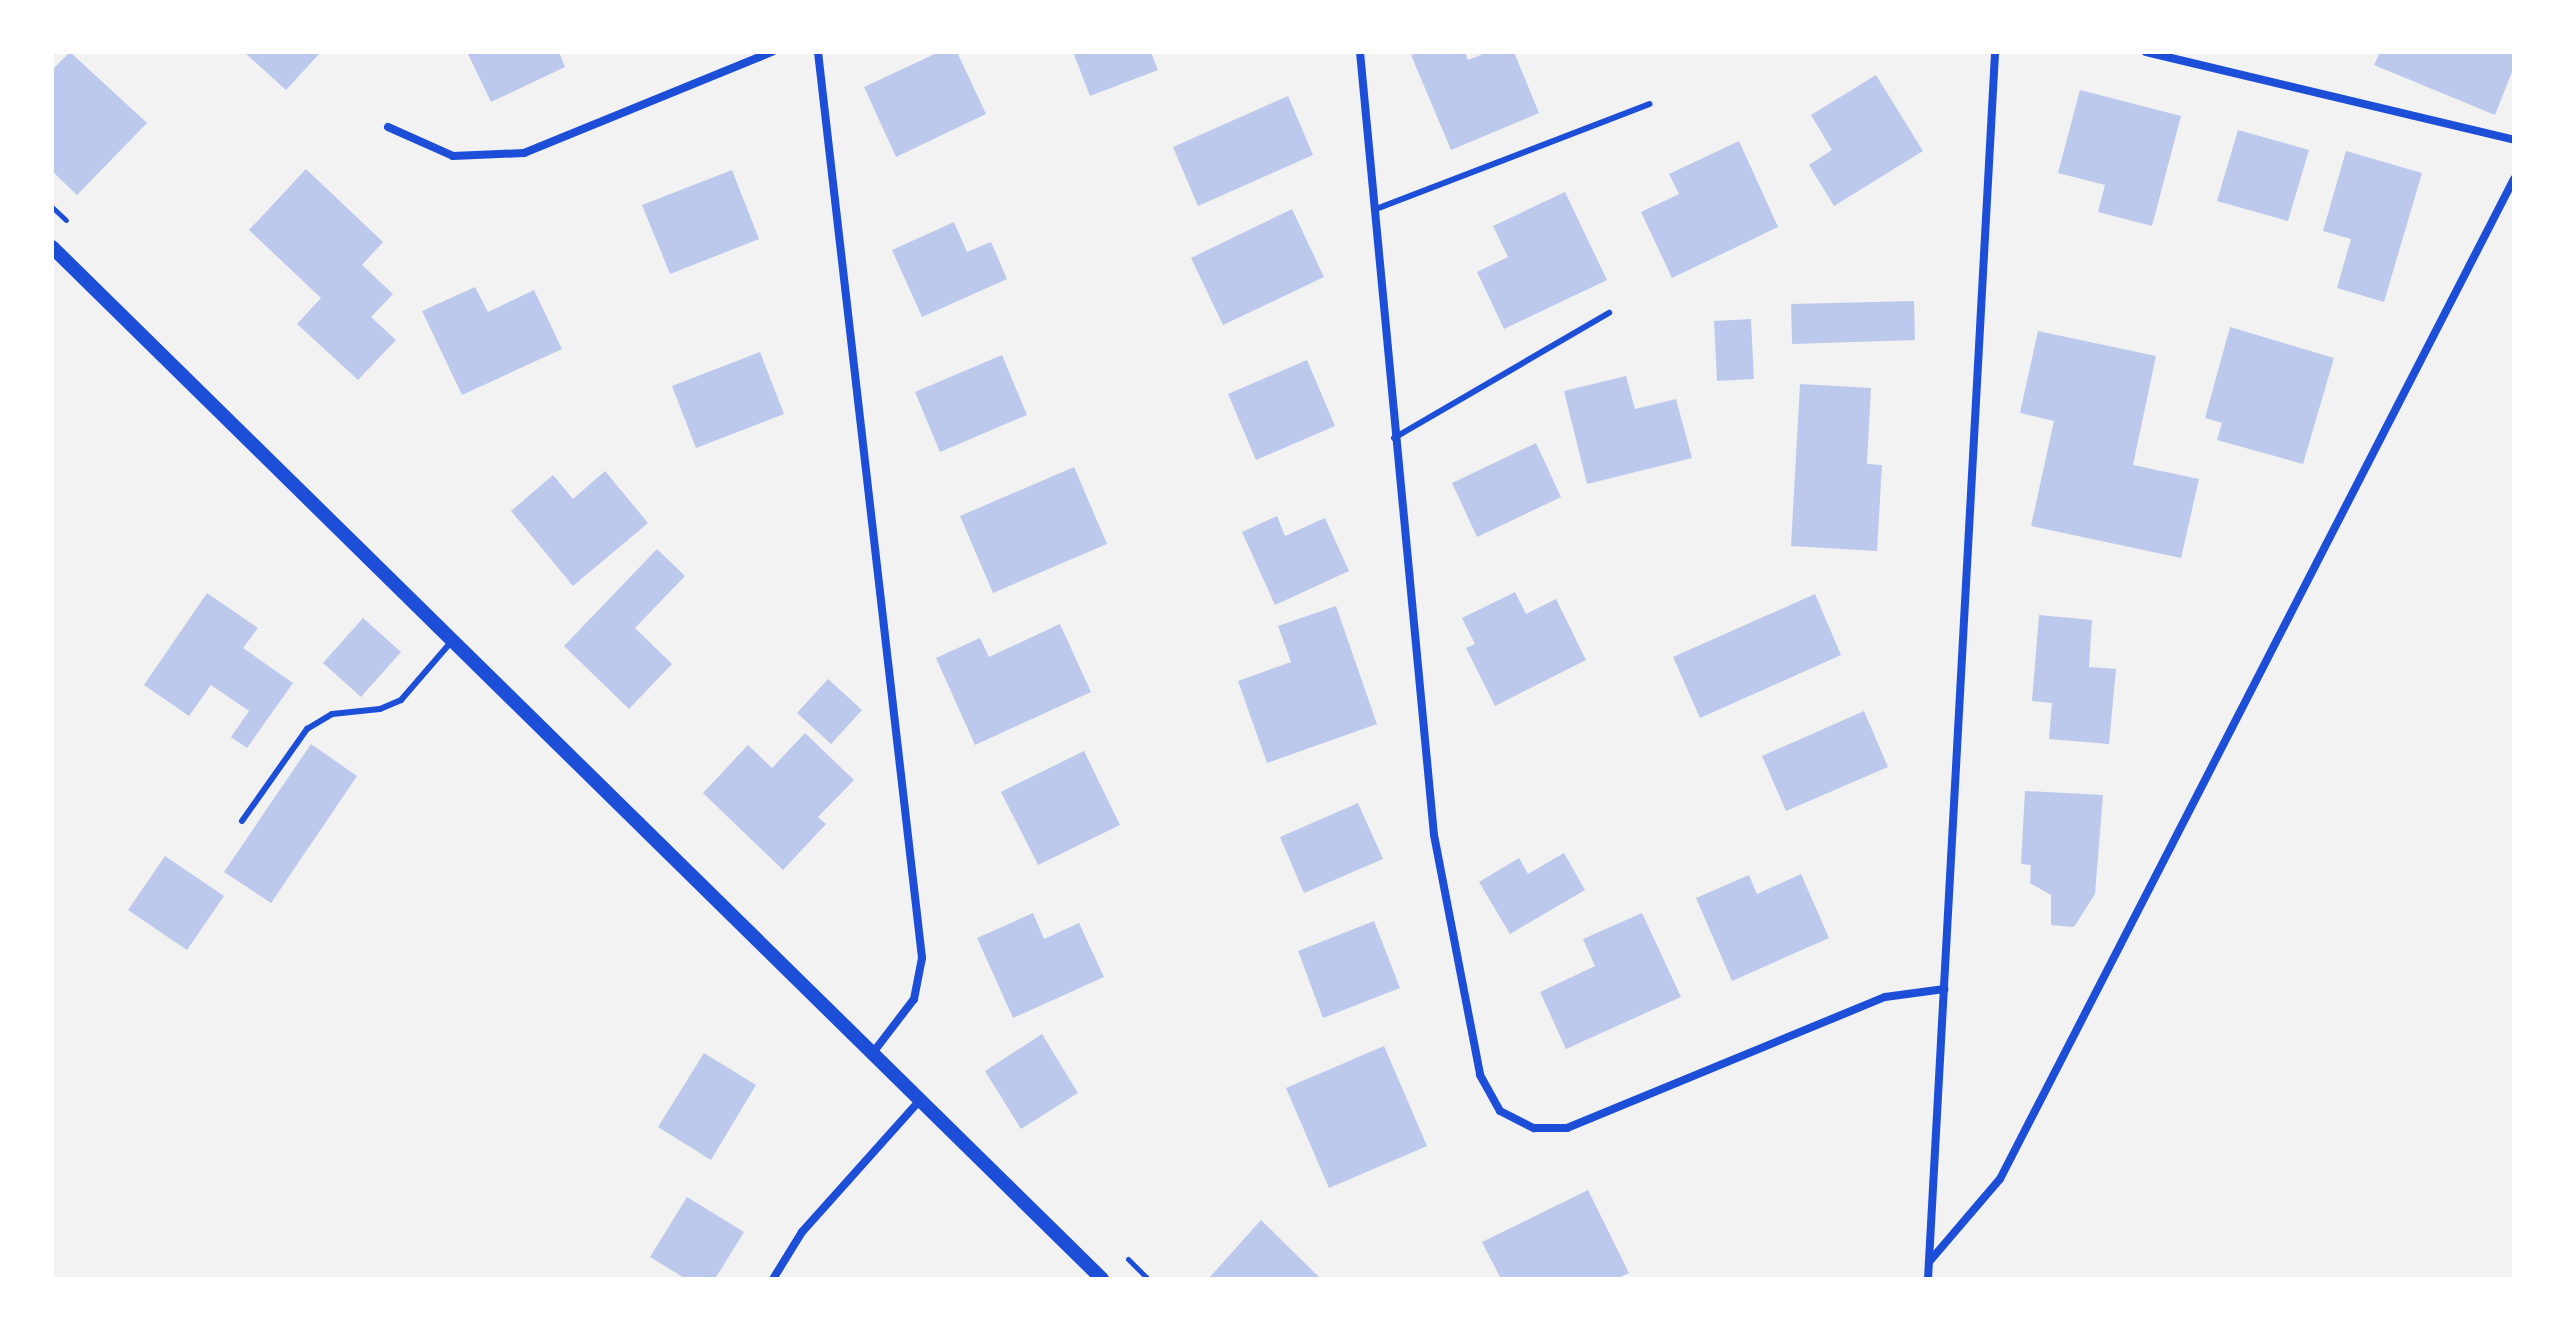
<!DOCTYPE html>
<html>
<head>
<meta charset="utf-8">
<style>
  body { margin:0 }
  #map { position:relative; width:2566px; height:1331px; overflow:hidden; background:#f2f2f2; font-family:"Work Sans",sans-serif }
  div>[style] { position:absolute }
  .building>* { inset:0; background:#bdc9ec }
  .path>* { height:5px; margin:-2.5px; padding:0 2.5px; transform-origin:2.5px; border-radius:2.5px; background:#1d4ed8 }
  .service>* { height:6px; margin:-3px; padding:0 3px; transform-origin:3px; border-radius:3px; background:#1d4ed8 }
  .minor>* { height:8px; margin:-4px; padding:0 4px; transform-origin:4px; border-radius:4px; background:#1d4ed8 }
  .tertiary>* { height:14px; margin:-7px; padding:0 7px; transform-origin:7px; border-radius:7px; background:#1d4ed8 }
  span { translate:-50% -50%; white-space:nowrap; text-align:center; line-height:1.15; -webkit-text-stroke:7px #fff; paint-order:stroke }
  .frame { position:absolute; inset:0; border:54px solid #fff; pointer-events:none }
</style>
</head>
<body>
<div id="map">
  <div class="building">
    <div style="clip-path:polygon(70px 52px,147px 123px,77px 195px,52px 171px,52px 70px)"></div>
    <div style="clip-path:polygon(244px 52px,321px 52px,286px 90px)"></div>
    <div style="clip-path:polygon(467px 52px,559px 52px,565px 67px,491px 102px)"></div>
    <div style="clip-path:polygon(939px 52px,957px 52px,986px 114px,896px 157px,864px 87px)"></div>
    <div style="clip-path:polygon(1073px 52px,1151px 52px,1158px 70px,1090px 96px)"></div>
    <div style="clip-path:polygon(1419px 52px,1465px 52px,1468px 60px,1488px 52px,1514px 52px,1539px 113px,1451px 150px,1411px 55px)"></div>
    <div style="clip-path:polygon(2380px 52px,2514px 52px,2514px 67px,2495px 115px,2374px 65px)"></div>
    <div style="clip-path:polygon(1876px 75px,1923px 151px,1834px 206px,1809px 165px,1832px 150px,1811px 115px)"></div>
    <div style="clip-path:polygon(2080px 90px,2181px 116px,2152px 226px,2098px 212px,2105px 185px,2058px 173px)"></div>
    <div style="clip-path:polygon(1288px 96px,1313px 155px,1198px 206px,1173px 147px)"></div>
    <div style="clip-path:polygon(2238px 130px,2309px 150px,2288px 221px,2217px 201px)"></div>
    <div style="clip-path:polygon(1739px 141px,1778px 227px,1672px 278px,1641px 212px,1679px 194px,1669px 174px)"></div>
    <div style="clip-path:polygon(2346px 151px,2422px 173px,2384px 302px,2337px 288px,2351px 239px,2323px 231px)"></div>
    <div style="clip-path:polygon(306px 169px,383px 242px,362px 265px,393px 294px,371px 317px,396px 340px,358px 380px,297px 324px,321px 298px,249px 230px)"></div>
    <div style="clip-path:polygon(732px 170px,759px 239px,670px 274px,642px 205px)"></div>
    <div style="clip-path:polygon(1565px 192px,1607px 280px,1504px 329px,1477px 272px,1508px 257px,1493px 226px)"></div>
    <div style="clip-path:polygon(1292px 209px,1324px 277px,1223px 325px,1191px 258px)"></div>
    <div style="clip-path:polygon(954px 222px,967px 252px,991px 242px,1007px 279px,922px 317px,892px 250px)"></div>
    <div style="clip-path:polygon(475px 287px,488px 312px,534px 290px,562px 349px,462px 395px,422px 311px)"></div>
    <div style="clip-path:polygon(1914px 301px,1915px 340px,1792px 344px,1791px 304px)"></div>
    <div style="clip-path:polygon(1751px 319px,1754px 379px,1717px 381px,1714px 321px)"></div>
    <div style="clip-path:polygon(2230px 327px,2334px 358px,2303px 464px,2217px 440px,2222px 423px,2205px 418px)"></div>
    <div style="clip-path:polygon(2038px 331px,2156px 356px,2133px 465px,2199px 479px,2181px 558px,2031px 526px,2054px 421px,2020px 413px)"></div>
    <div style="clip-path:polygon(760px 352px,784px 414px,696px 448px,672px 386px)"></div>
    <div style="clip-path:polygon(1002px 355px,1027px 415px,940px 452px,915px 392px)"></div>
    <div style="clip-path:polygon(1307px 360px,1335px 426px,1256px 460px,1228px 394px)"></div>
    <div style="clip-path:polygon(1626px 376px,1635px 409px,1676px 399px,1692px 458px,1587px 484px,1564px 391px)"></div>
    <div style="clip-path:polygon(1800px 384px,1871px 388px,1867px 464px,1882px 465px,1877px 551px,1791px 546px)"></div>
    <div style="clip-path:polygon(1536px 443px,1561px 497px,1477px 537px,1452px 483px)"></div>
    <div style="clip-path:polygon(1074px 467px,1107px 544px,993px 593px,960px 516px)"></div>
    <div style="clip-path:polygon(605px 471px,648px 523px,573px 586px,511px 511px,553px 475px,573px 499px)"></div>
    <div style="clip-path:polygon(1277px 516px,1285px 536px,1325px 518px,1349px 571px,1275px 605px,1242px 532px)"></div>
    <div style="clip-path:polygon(657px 549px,685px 576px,635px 628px,672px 664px,629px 709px,564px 646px)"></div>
    <div style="clip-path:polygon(1515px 592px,1526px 614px,1556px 599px,1586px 660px,1495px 706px,1466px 648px,1475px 644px,1462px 618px)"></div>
    <div style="clip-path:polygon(207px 593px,258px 628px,243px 648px,293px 683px,247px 748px,231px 737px,249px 711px,211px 685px,189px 716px,144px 685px)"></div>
    <div style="clip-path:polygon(1815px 594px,1841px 655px,1700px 718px,1673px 657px)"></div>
    <div style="clip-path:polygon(1336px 606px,1377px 724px,1267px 763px,1238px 681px,1291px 662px,1278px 626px)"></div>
    <div style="clip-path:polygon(2039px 615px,2092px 620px,2089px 667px,2116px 669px,2109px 744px,2049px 739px,2052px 703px,2032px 701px)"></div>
    <div style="clip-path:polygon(363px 618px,401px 652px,361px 697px,323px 663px)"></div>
    <div style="clip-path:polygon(1060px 624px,1091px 692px,975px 745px,936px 658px,980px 638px,989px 657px)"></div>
    <div style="clip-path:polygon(828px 679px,862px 710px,831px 744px,797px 713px)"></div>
    <div style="clip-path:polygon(1864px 711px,1888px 767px,1786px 811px,1762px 756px)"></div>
    <div style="clip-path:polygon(805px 733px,854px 780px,818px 817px,826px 824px,783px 870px,703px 793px,748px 745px,772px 768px)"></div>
    <div style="clip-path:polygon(311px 744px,357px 776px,271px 903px,224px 872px)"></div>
    <div style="clip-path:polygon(1084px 751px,1120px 825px,1038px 865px,1001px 792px)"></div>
    <div style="clip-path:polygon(2025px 791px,2103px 795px,2095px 894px,2074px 927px,2051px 925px,2051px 895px,2030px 883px,2031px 865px,2021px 864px)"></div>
    <div style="clip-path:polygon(1358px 803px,1383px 859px,1304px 893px,1280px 837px)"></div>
    <div style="clip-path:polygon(1564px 853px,1585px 890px,1510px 934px,1479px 882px,1519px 858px,1528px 874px)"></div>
    <div style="clip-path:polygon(165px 856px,224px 896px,187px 950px,128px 910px)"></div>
    <div style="clip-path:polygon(1801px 874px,1829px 938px,1732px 981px,1696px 898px,1749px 875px,1757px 894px)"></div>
    <div style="clip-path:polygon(1033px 913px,1044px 939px,1079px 923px,1104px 977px,1013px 1018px,977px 938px)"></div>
    <div style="clip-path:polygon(1642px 913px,1681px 997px,1566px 1049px,1540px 992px,1595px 966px,1583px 939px)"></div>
    <div style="clip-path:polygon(1374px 921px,1400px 988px,1323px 1018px,1298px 951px)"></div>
    <div style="clip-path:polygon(1042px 1034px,1078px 1093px,1021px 1129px,985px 1071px)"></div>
    <div style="clip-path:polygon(1384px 1046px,1427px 1146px,1329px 1188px,1286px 1088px)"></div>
    <div style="clip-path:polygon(704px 1053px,756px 1085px,711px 1160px,658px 1127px)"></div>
    <div style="clip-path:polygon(1588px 1190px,1629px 1273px,1616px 1279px,1501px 1279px,1482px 1242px)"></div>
    <div style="clip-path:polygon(687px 1197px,744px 1232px,715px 1279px,686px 1279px,650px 1257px)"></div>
    <div style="clip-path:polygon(1261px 1220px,1321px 1279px,1208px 1279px)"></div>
  </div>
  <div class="path">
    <div style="left:52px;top:207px;width:19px;rotate:43deg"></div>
    <div style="left:1128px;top:1259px;width:28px;rotate:45deg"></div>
  </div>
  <div class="service">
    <div style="left:1376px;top:209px;width:293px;rotate:-21deg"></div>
    <div style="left:1394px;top:438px;width:249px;rotate:-30.2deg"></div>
    <div style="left:242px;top:821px;width:113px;rotate:-54.8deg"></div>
    <div style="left:307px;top:729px;width:29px;rotate:-31deg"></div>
    <div style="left:332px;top:714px;width:48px;rotate:-5.9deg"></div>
    <div style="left:380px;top:709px;width:23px;rotate:-23deg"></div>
    <div style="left:401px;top:700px;width:77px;rotate:-49.2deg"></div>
  </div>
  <div class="minor">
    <div style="left:818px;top:52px;width:912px;rotate:83.45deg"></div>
    <div style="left:922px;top:958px;width:42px;rotate:101deg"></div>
    <div style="left:914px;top:999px;width:69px;rotate:127.4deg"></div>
    <div style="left:1360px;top:52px;width:786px;rotate:84.6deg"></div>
    <div style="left:1434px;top:835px;width:244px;rotate:79.1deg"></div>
    <div style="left:1480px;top:1075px;width:41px;rotate:60.9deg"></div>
    <div style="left:1500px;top:1111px;width:38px;rotate:27deg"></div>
    <div style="left:1534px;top:1128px;width:33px"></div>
    <div style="left:1567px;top:1128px;width:344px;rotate:-22.4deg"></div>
    <div style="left:1885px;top:997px;width:60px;rotate:-7.7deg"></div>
    <div style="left:2146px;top:52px;width:378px;rotate:13.4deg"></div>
    <div style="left:388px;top:127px;width:71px;rotate:24deg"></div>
    <div style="left:453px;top:156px;width:71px;rotate:-2.4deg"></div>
    <div style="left:524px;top:153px;width:268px;rotate:-22.2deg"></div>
    <div style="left:1929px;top:1262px;width:109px;rotate:-49.5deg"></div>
    <div style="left:2000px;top:1179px;width:1124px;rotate:-62.8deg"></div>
    <div style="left:773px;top:1279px;width:55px;rotate:-58.3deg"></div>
    <div style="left:802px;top:1232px;width:177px;rotate:-48.2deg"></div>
    <div style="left:1928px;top:1279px;width:1229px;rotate:-86.87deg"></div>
  </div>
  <div class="tertiary">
    <div style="left:52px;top:247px;width:1472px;rotate:44.5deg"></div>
  </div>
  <div class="frame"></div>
</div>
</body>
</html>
